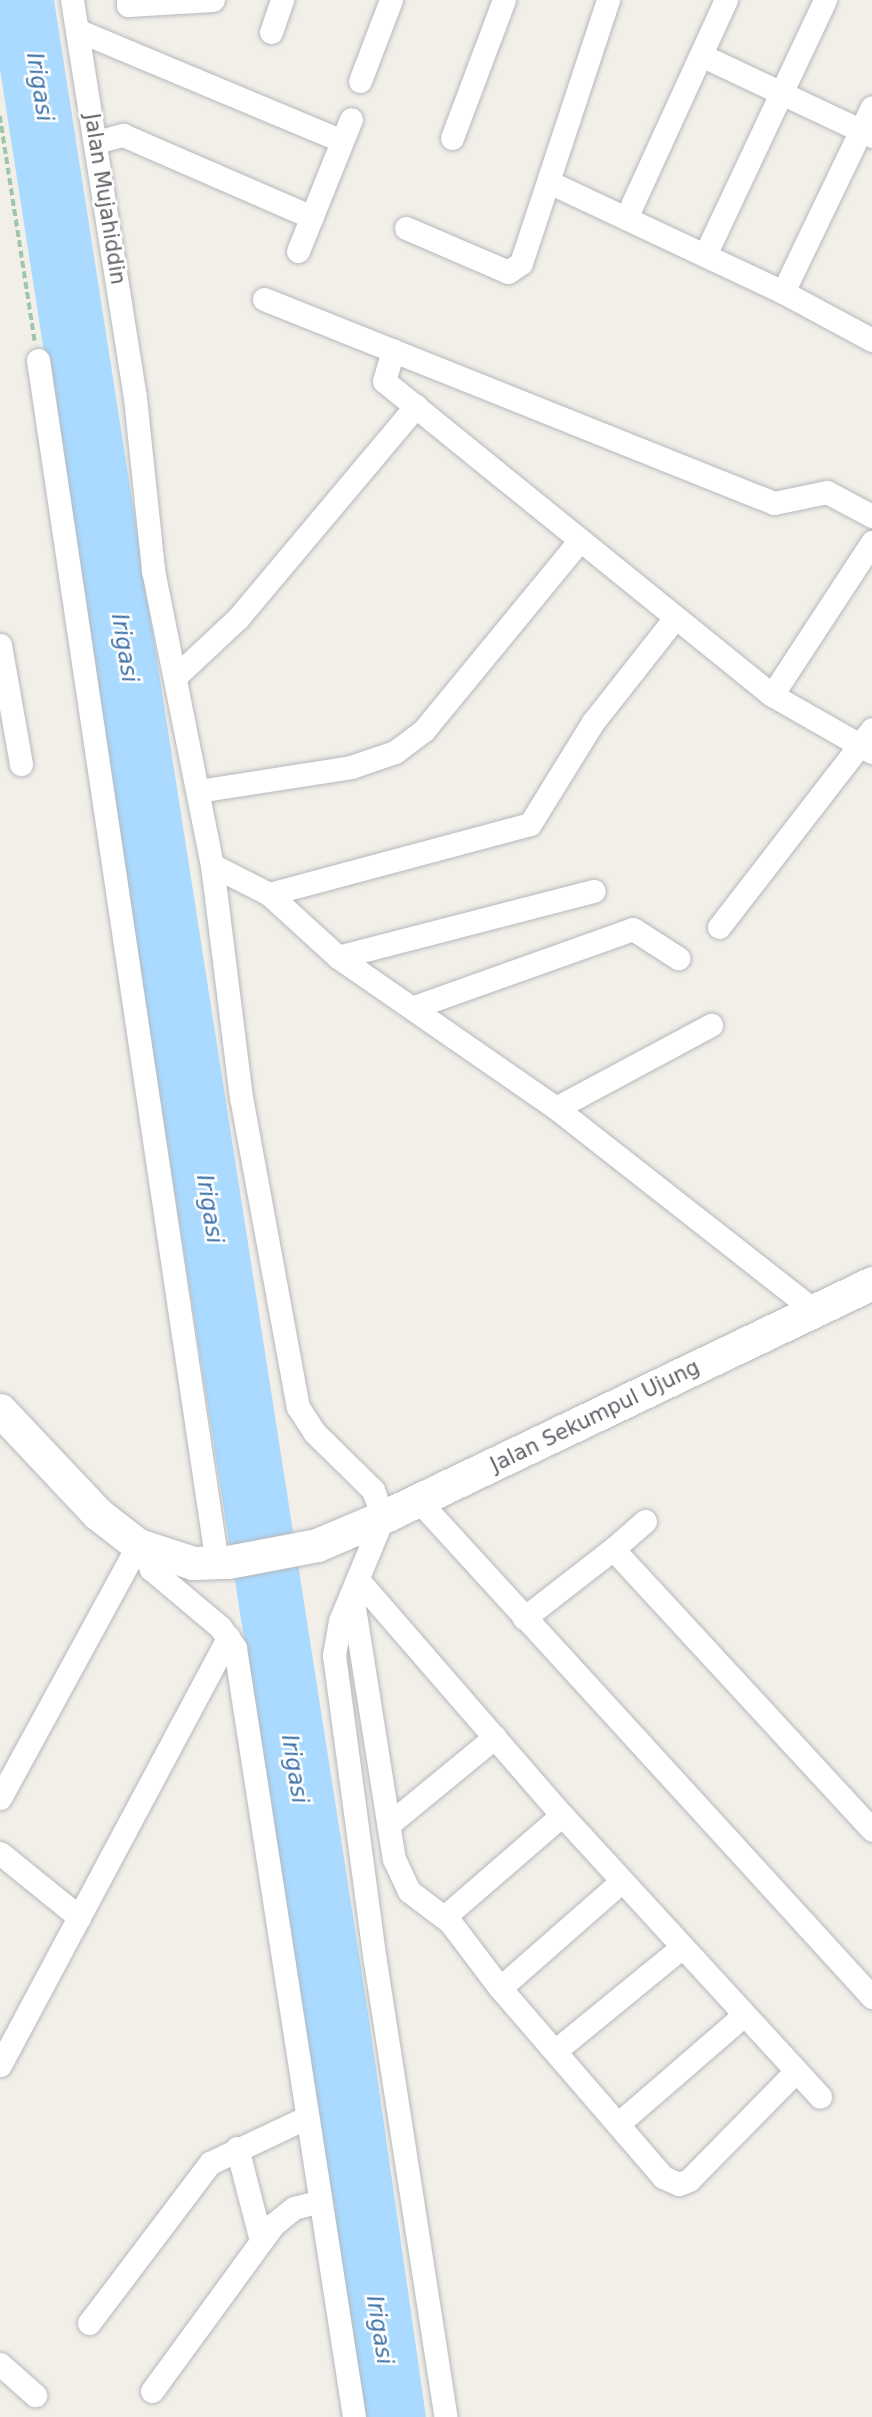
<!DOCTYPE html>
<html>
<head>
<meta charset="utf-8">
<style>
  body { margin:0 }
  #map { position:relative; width:872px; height:2417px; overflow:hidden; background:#f1efe8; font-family:"DejaVu Sans",sans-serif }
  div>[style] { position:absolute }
  .water>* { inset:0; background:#aadaff }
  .path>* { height:3.5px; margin-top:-1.75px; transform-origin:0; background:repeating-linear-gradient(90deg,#9cc7a9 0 7px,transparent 0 10.5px) }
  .roads { filter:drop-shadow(0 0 2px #b5b8bc) drop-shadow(0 0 2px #b5b8bc) }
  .street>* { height:23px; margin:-11.5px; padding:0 11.5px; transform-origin:11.5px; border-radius:11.5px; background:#fff }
  .secondary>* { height:33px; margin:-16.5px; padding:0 16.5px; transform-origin:16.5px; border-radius:16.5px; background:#fff }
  span { translate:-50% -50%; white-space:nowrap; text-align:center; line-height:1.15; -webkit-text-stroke:5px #fff; paint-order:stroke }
  .street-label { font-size:21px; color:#5f6368 }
  .water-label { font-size:23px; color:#4174aa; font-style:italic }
</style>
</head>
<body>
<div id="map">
  <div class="water">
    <div style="clip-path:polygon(0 0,54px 0,367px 2006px,426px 2417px,365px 2417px,0 69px)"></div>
  </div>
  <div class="path">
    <div style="left:0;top:116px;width:228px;rotate:81.2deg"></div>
  </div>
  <div class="roads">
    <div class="street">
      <div style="left:72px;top:0;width:403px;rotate:81deg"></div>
      <div style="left:135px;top:398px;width:173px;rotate:84deg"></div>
      <div style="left:153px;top:570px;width:301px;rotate:78.7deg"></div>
      <div style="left:212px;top:865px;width:234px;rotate:82.9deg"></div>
      <div style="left:241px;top:1097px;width:315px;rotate:79.6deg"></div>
      <div style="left:298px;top:1407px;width:30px;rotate:57deg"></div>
      <div style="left:314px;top:1432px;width:83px;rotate:44.5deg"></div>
      <div style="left:373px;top:1490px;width:29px;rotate:70deg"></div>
      <div style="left:383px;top:1517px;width:113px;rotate:112.5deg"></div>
      <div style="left:340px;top:1621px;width:35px;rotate:100deg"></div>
      <div style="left:334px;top:1655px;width:309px;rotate:82.4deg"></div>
      <div style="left:375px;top:1961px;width:461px;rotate:81.2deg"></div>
      <div style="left:128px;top:0;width:5px;rotate:90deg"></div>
      <div style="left:128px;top:5px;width:85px;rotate:-3.4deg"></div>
      <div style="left:77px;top:30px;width:287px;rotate:22.7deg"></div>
      <div style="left:271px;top:32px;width:34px;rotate:-71deg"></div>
      <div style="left:701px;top:55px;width:189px;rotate:25.3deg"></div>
      <div style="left:360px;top:81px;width:87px;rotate:-69.1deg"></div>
      <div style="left:452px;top:138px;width:147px;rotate:-69.4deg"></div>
      <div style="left:96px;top:142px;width:28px;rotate:-15deg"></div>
      <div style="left:123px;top:135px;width:206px;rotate:23.5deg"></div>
      <div style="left:549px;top:182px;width:259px;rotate:25.2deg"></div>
      <div style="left:783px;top:292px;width:101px;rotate:28.3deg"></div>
      <div style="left:626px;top:218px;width:240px;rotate:-65.4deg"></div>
      <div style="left:406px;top:228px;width:111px;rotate:23.3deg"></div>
      <div style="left:508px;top:272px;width:16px;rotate:-35deg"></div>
      <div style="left:521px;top:263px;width:277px;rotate:-71.7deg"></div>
      <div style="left:298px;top:251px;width:142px;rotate:-68.1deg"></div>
      <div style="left:705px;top:255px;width:282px;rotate:-64.8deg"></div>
      <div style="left:783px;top:292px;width:205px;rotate:-64.3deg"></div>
      <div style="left:264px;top:299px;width:549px;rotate:21.8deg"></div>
      <div style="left:774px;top:503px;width:54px;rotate:-11.7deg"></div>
      <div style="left:827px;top:492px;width:51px;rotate:28.1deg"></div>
      <div style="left:393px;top:350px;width:32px;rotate:106deg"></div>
      <div style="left:384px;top:381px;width:499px;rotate:39deg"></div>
      <div style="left:772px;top:695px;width:115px;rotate:29.7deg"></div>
      <div style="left:38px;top:360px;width:1216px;rotate:81.54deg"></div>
      <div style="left:0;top:645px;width:121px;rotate:80deg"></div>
      <div style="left:175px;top:677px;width:86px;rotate:-43.1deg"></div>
      <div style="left:238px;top:618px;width:277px;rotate:-50deg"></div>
      <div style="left:772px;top:695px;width:183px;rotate:-56.8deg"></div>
      <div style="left:198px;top:791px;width:155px;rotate:-8.9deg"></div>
      <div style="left:351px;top:767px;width:46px;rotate:-18.8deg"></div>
      <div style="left:395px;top:752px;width:36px;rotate:-37deg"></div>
      <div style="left:424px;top:730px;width:244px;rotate:-50.6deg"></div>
      <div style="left:212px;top:865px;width:64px;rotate:27deg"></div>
      <div style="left:269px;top:894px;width:93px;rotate:42.4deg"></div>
      <div style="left:338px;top:957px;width:265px;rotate:34.7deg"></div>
      <div style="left:556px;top:1108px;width:329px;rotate:38.1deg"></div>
      <div style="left:269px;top:894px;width:270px;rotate:-15deg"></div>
      <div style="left:530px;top:824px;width:120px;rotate:-58.3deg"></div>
      <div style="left:593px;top:722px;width:131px;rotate:-51.8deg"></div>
      <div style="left:719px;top:927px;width:250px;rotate:-52.3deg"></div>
      <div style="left:338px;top:957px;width:264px;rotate:-14.5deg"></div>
      <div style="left:414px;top:1007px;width:232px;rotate:-19.6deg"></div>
      <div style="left:633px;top:929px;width:54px;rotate:32.8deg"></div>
      <div style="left:556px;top:1108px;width:176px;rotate:-28.2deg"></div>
      <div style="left:418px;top:1500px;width:673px;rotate:47.59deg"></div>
      <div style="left:645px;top:1521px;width:43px;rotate:138.8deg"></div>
      <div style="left:613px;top:1549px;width:382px;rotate:47.3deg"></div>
      <div style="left:144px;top:1548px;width:22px;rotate:72deg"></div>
      <div style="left:151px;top:1569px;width:90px;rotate:40deg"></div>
      <div style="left:220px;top:1627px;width:26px;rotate:54deg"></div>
      <div style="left:235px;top:1648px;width:778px;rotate:81.2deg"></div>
      <div style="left:359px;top:1581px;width:310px;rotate:49.1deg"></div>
      <div style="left:562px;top:1815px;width:382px;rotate:47.5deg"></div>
      <div style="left:352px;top:1595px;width:267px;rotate:81deg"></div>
      <div style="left:394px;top:1859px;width:35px;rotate:65deg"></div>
      <div style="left:409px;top:1891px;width:51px;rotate:37.1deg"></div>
      <div style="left:524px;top:1618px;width:113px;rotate:-37.8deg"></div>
      <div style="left:0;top:1798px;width:288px;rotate:-61.4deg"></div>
      <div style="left:562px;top:1815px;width:148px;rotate:139.1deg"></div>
      <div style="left:450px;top:1912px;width:10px;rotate:90deg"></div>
      <div style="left:450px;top:1922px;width:83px;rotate:52.9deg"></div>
      <div style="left:500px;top:1988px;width:250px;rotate:49.2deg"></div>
      <div style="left:663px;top:2177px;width:17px;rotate:24deg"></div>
      <div style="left:679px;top:2184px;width:11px;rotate:-22deg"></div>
      <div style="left:689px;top:2180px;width:153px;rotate:-45.5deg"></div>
      <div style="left:389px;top:1824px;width:137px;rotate:-39.4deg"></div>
      <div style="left:0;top:1853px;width:102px;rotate:39deg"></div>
      <div style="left:500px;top:1988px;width:162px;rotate:-41.3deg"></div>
      <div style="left:555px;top:2051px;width:164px;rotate:-39.3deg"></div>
      <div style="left:0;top:2065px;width:485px;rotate:-61.9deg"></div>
      <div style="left:618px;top:2124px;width:167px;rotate:-40.9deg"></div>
      <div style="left:237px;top:2148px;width:96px;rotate:75.5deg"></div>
      <div style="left:89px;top:2323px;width:201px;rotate:-52.9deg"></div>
      <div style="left:210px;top:2163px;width:105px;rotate:-25.3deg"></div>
      <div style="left:0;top:2364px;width:47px;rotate:41.5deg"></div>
      <div style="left:152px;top:2391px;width:207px;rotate:-53.9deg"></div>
      <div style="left:274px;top:2224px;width:26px;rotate:-39deg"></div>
      <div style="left:294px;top:2208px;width:27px;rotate:-15deg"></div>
    </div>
    <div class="secondary">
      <div style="left:0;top:1410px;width:143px;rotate:46.7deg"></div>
      <div style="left:98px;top:1514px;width:51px;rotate:37.8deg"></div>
      <div style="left:138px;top:1545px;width:58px;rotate:18.1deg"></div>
      <div style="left:193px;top:1563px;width:35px;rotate:-2deg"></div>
      <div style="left:228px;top:1562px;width:91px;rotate:-10.8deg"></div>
      <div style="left:317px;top:1545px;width:72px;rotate:-23deg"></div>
      <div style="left:383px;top:1517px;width:542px;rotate:-25.57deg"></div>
    </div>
  </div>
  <div class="street-label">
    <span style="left:105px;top:199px;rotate:81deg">Jalan Mujahiddin</span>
    <span style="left:595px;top:1416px;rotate:-26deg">Jalan Sekumpul Ujung</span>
  </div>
  <div class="water-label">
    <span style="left:40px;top:87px;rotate:81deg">Irigasi</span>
    <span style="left:125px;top:648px;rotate:81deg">Irigasi</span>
    <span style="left:210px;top:1209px;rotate:81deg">Irigasi</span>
    <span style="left:295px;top:1769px;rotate:81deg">Irigasi</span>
    <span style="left:380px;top:2330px;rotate:81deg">Irigasi</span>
  </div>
</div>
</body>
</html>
